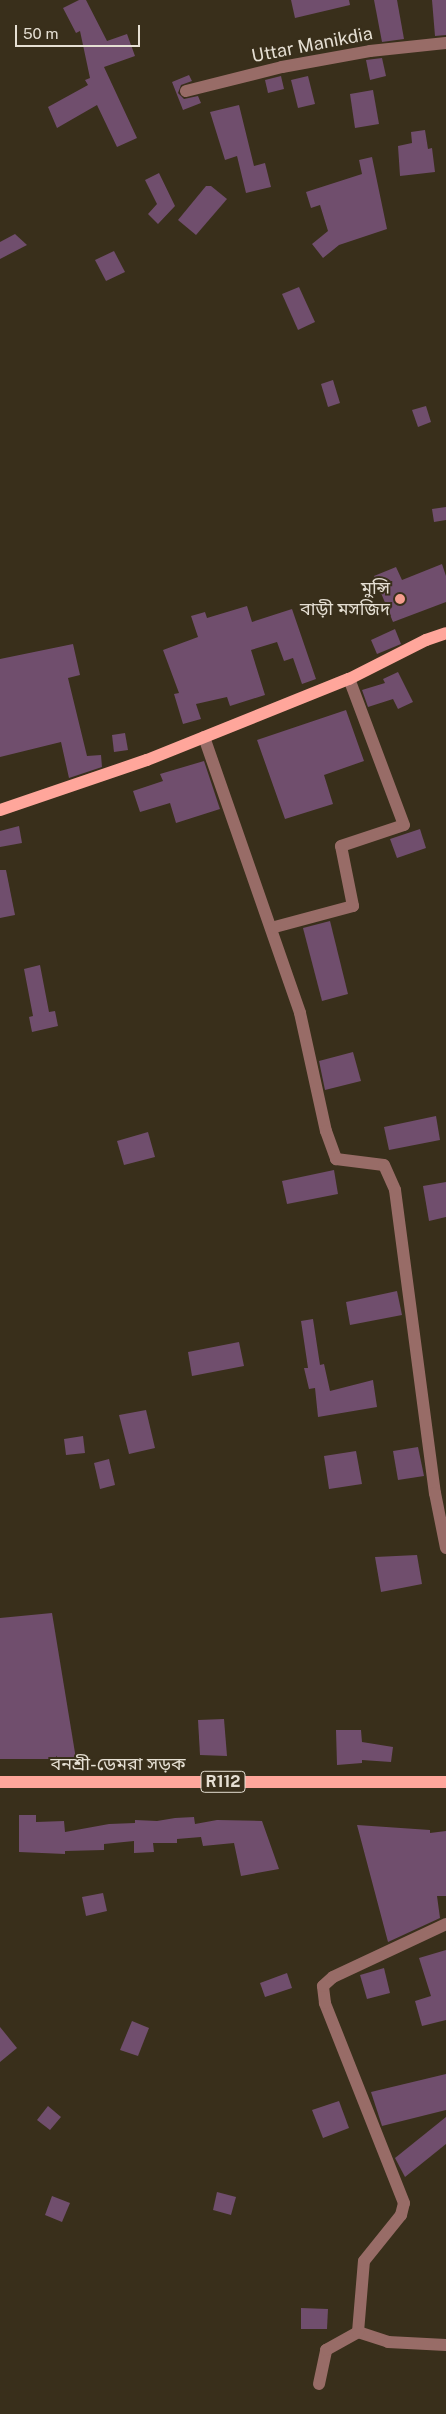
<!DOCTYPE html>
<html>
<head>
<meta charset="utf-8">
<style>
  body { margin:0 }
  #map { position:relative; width:446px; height:2414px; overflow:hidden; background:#392f1b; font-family:"Public Sans","Noto Sans Bengali",sans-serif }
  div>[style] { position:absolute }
  .building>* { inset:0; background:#704e6d }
  .minor>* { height:12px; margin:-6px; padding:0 6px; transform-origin:6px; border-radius:6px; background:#986c67 }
  .major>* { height:12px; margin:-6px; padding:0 6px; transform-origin:6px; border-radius:6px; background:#ffa69b }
  .dots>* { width:14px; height:14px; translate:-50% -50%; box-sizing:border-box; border:2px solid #392f1b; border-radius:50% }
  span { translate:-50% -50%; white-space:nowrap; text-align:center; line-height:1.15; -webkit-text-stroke:4px #392f1b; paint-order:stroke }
  .shield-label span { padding:1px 4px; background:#392f1b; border:1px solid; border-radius:4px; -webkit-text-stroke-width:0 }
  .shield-label { font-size:16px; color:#e5dfd3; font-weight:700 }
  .street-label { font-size:18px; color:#e5dfd3 }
  .poi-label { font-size:18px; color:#e5dfd3 }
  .right { translate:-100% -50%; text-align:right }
  .scale { position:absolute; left:15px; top:25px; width:125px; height:22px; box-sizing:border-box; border:2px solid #e5dfd3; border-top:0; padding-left:6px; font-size:15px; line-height:18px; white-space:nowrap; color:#e5dfd3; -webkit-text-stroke:4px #392f1b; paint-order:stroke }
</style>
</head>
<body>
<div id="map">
  <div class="building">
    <div style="clip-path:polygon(79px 0,86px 0,107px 41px,127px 34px,135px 56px,104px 67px,137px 138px,117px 147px,97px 105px,57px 128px,48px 107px,88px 85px,85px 80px,90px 78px,80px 31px,76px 33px,63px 8px)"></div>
    <div style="clip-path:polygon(291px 0,349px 0,350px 5px,295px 18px)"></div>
    <div style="clip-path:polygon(374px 0,397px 0,404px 39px,382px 42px)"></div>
    <div style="clip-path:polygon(432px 0,446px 0,446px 35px,435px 36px)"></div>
    <div style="clip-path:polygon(382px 58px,386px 76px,370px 80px,366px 60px)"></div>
    <div style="clip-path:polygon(189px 75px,192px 81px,181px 85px,178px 93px,184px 99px,198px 96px,201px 103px,183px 110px,172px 82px)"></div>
    <div style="clip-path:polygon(281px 76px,284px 89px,268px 93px,265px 80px)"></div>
    <div style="clip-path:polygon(308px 76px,315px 104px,298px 108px,291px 80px)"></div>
    <div style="clip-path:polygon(373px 90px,379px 124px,355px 128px,350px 94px)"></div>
    <div style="clip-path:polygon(239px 105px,254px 166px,265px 163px,271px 187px,246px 193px,237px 156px,225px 160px,210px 112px)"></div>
    <div style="clip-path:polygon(425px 130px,428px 149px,432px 148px,435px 172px,400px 176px,398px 146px,412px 143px,411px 132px)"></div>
    <div style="clip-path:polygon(372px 157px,387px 229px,339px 245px,323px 258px,312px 244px,328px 231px,320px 205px,311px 208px,306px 192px,362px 174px,359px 160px)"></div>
    <div style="clip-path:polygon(159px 173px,175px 206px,158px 224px,148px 214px,157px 204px,145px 180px)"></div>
    <div style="clip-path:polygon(206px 186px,211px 186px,227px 199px,196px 235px,178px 220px)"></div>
    <div style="clip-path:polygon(15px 234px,27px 245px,0 259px,0 242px)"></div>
    <div style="clip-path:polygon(114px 251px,125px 272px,106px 281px,95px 260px)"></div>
    <div style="clip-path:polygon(299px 287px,315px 322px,298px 330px,282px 294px)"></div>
    <div style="clip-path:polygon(333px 380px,340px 403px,328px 407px,321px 384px)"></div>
    <div style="clip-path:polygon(426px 406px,431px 422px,418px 427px,412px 410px)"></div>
    <div style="clip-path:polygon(446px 507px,446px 520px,434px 522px,432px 509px)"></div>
    <div style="clip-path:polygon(442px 564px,446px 576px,446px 602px,393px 622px,374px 576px,396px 567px,402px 580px)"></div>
    <div style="clip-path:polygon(247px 606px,252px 622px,292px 609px,316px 679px,302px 684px,293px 658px,284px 661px,277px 642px,251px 650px,265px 695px,230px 706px,227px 697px,196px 704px,201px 719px,183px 724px,174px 694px,179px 693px,163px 650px,198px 637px,191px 616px,205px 612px,207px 618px)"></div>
    <div style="clip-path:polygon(395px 629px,401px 644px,377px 654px,371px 640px)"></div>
    <div style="clip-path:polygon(73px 644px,80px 675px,68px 678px,87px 756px,101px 755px,102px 767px,69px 778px,61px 742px,0 757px,0 659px)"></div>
    <div style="clip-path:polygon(398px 672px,413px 702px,398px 709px,393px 699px,368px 707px,362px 690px,385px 683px,383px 679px)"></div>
    <div style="clip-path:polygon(346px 710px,364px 761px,324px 775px,333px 804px,285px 819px,257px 740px)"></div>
    <div style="clip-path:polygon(125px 733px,128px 750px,114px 752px,112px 735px)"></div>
    <div style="clip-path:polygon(204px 761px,220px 809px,176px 823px,170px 803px,140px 812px,133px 791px,163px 781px,160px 774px)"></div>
    <div style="clip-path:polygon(19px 826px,22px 843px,0 847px,0 831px)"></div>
    <div style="clip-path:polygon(420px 829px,426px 848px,397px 858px,390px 839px)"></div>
    <div style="clip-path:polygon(0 870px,6px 870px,15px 915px,0 918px)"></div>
    <div style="clip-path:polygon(330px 921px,348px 994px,322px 1001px,303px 928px)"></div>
    <div style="clip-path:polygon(40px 965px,49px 1012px,55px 1011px,58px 1026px,32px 1032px,29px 1017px,33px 1016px,24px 969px)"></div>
    <div style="clip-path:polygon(353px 1052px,361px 1081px,325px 1090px,319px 1061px)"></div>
    <div style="clip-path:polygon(436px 1116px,440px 1140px,389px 1150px,384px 1127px)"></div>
    <div style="clip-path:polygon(148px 1132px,155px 1157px,124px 1165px,117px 1141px)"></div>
    <div style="clip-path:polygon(334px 1170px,338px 1194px,287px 1204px,282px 1181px)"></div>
    <div style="clip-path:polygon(446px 1182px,446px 1217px,429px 1221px,423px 1186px)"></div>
    <div style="clip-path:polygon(397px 1291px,402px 1315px,350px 1325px,346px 1302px)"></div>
    <div style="clip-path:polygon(313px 1319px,320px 1365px,324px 1364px,330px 1391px,373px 1380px,377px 1407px,318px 1417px,315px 1388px,309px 1389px,304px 1368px,308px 1368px,301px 1321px)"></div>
    <div style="clip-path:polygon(239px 1342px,244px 1366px,192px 1376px,188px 1352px)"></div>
    <div style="clip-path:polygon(146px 1410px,155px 1448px,129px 1454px,119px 1415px)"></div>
    <div style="clip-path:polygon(83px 1436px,85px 1453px,66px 1455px,64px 1439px)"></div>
    <div style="clip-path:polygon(418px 1447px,424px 1476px,398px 1480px,393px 1451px)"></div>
    <div style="clip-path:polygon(356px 1451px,362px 1484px,329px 1489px,324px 1456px)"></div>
    <div style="clip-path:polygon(109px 1459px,115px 1485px,100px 1489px,94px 1463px)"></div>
    <div style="clip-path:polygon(417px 1555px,422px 1584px,381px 1592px,375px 1557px)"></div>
    <div style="clip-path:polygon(52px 1613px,76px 1759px,0 1759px,0 1618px)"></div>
    <div style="clip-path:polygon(224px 1719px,227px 1756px,200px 1755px,198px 1720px)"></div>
    <div style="clip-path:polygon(336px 1730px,361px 1730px,362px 1742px,393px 1747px,391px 1762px,362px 1760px,362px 1763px,337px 1765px)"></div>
    <div style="clip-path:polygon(19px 1815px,36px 1815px,36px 1822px,64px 1821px,65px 1832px,109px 1824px,135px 1823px,135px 1820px,157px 1821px,175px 1818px,194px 1817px,195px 1824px,217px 1820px,262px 1821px,279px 1869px,241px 1876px,234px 1843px,203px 1846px,201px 1837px,177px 1839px,177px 1843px,153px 1843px,154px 1852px,134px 1853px,134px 1841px,104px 1844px,104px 1850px,65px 1851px,65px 1854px,19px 1852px)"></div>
    <div style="clip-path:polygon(357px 1825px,430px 1830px,430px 1833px,446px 1831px,446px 1896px,437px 1896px,440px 1918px,388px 1942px)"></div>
    <div style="clip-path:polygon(103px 1893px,107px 1911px,86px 1916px,82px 1897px)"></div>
    <div style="clip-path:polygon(446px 1950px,446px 2020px,422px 2026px,415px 2001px,431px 1996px,419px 1958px)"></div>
    <div style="clip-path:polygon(384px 1968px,390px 1993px,367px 1999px,360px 1975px)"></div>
    <div style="clip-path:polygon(287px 1973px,292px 1988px,265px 1997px,260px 1983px)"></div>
    <div style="clip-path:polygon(132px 2021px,149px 2028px,138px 2056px,120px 2050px)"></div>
    <div style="clip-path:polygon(0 2027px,17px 2048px,0 2062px)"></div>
    <div style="clip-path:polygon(446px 2074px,446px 2110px,382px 2126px,371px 2092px)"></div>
    <div style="clip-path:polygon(339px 2101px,349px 2128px,323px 2138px,312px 2110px)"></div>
    <div style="clip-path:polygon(48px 2106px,61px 2117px,50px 2130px,37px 2120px)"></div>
    <div style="clip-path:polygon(446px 2117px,446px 2144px,405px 2177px,395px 2158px)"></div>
    <div style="clip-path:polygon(217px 2192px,236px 2197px,231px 2215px,213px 2210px)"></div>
    <div style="clip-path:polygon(52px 2196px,70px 2203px,62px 2222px,45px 2215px)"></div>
    <div style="clip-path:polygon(301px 2308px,328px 2309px,327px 2329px,301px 2329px)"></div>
  </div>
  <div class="minor">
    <div style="left:186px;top:91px;width:99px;rotate:-14deg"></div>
    <div style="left:282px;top:67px;width:89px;rotate:-10.3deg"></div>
    <div style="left:370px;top:51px;width:76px;rotate:-6deg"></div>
    <div style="left:204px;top:737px;width:292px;rotate:70.8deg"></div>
    <div style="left:300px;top:1013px;width:121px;rotate:77.6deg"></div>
    <div style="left:326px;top:1131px;width:30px;rotate:70deg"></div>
    <div style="left:336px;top:1159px;width:48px;rotate:7.1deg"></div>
    <div style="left:384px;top:1165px;width:27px;rotate:66deg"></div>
    <div style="left:395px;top:1190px;width:306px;rotate:82.5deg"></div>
    <div style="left:435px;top:1493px;width:56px;rotate:78.7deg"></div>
    <div style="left:271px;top:928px;width:85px;rotate:-15deg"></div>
    <div style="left:353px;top:906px;width:61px;rotate:-101.3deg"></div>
    <div style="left:341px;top:846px;width:66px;rotate:-18.4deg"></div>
    <div style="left:404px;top:825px;width:156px;rotate:-110.6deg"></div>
    <div style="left:358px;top:2332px;width:32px;rotate:18deg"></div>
    <div style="left:388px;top:2342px;width:58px;rotate:3deg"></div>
    <div style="left:319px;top:2384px;width:35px;rotate:-78deg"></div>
    <div style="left:326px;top:2350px;width:37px;rotate:-29deg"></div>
    <div style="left:358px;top:2332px;width:71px;rotate:-85.2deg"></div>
    <div style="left:364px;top:2261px;width:59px;rotate:-51.2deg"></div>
    <div style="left:401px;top:2215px;width:12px;rotate:-76deg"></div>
    <div style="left:404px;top:2203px;width:215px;rotate:-111.6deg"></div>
    <div style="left:325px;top:2003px;width:17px;rotate:-97deg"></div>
    <div style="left:323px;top:1986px;width:13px;rotate:-42deg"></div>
    <div style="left:333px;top:1977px;width:125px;rotate:-25.1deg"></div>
  </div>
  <div class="major">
    <div style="left:0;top:810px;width:155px;rotate:-18.8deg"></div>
    <div style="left:147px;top:760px;width:218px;rotate:-21.9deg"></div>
    <div style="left:349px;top:679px;width:86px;rotate:-26.9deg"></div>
    <div style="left:426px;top:640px;width:21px;rotate:-19deg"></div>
    <div style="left:0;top:1782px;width:446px"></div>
  </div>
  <div class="dots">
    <div style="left:400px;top:599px;background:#f59d8e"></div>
  </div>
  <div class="shield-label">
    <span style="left:223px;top:1782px">R112</span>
  </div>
  <div class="street-label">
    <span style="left:312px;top:45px;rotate:-11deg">Uttar Manikdia</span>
    <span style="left:118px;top:1764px">বনশ্রী-ডেমরা সড়ক</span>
  </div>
  <div class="poi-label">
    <span class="right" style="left:390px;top:599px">মুন্সি<br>বাড়ী মসজিদ</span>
  </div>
  <div class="scale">50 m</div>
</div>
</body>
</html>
